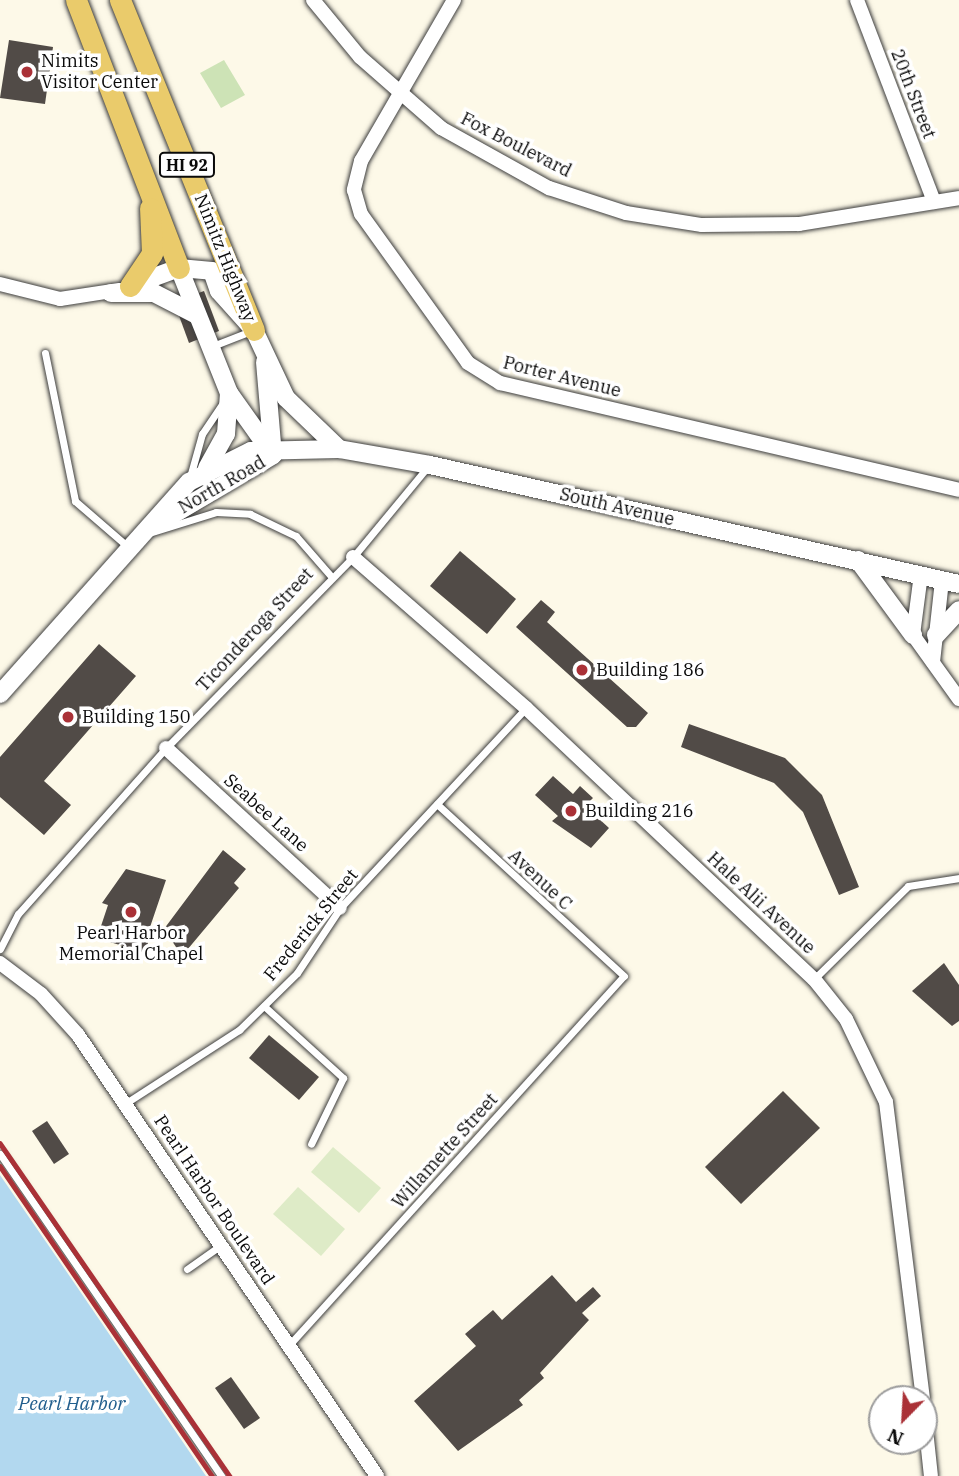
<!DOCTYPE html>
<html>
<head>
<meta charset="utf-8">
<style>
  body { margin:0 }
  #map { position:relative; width:959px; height:1476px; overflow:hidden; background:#fdf9e8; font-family:"IBM Plex Serif",serif }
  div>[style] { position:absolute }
  .green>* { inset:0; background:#cde3b6 }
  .pitch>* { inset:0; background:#deebc7 }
  .water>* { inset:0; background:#b2d8ef }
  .building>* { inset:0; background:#514b47 }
  .roads { filter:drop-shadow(0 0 2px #3d3d3d) drop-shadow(0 0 2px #3d3d3d) }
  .service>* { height:7px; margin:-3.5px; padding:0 3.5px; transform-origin:3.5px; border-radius:3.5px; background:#fff }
  .minor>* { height:14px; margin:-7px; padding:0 7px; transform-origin:7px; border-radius:7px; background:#fff }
  .tertiary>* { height:18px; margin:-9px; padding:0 9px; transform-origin:9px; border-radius:9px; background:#fff }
  .primary>* { height:21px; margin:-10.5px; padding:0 10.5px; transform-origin:10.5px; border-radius:10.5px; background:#eacb6b }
  .rail>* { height:4.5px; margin:-2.25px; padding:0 2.25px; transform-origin:2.25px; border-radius:2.25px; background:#aa3137 }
  .dots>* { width:19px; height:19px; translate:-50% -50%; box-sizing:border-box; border:4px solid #fff; border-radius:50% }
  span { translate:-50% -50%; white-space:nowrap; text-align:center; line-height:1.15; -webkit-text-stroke:7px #fff; paint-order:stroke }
  .shield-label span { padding:2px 5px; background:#fff; border:2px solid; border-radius:5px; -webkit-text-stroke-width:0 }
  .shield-label { font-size:16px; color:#0a0a0a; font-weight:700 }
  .poi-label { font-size:18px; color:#0a0a0a }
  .left { translate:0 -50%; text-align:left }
  .street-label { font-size:18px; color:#0a0a0a }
  .water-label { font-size:19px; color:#215e8d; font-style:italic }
  .north { position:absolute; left:868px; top:1385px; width:70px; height:70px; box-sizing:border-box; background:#fff; border:2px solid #9d9d9d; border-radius:50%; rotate:204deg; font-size:19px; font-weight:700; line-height:28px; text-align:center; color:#0a0a0a }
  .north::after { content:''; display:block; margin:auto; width:24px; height:32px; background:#aa3137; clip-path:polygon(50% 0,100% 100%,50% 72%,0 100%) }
</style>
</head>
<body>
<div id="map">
  <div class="green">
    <div style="clip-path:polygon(224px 60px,245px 95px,221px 108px,200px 73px)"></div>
  </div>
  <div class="pitch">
    <div style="clip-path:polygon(333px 1147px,381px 1188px,359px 1213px,311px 1172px)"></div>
    <div style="clip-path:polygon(298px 1187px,345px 1229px,321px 1256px,273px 1214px)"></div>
  </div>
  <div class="water">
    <div style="clip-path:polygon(0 1175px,75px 1284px,206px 1476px,0 1476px)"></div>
  </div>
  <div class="building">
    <div style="clip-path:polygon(9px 40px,53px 47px,45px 104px,0 98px)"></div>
    <div style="clip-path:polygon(204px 291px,219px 331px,189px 343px,174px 302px)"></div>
    <div style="clip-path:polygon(460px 551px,516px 599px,487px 634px,430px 586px)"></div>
    <div style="clip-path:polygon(541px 600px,555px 612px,547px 622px,648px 713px,636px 727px,627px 727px,516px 627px)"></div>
    <div style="clip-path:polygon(99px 644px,136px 676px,44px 781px,71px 805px,44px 835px,0 797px,0 757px)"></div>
    <div style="clip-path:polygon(689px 724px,785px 758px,822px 795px,859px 887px,839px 895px,803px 812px,774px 783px,681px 747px)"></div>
    <div style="clip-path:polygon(553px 776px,573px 794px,580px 786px,593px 798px,585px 806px,609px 828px,591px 848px,552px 821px,558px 816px,535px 795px)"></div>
    <div style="clip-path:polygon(223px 850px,246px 869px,234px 883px,239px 888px,182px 956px,164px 929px)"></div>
    <div style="clip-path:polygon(126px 869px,166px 880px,147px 936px,149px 954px,97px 938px,108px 905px,102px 903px)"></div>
    <div style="clip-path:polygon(944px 963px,959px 985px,959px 1021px,952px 1026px,912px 991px)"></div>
    <div style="clip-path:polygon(269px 1035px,319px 1077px,299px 1100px,249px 1058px)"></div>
    <div style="clip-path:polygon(783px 1091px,820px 1128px,741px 1204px,705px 1167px)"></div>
    <div style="clip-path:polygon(47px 1121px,69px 1154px,54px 1164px,32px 1131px)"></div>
    <div style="clip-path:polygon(552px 1275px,576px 1302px,593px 1287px,601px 1296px,582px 1313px,589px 1320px,540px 1373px,544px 1378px,519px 1400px,523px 1405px,458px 1451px,414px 1401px,476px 1346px,465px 1334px,493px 1310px,502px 1320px)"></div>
    <div style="clip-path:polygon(231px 1377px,260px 1418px,244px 1429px,215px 1388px)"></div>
  </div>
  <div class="roads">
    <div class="service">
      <div style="left:210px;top:347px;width:44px;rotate:-21.3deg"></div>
      <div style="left:45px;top:353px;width:151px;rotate:78.5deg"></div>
      <div style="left:75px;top:501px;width:69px;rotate:40.9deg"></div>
      <div style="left:190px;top:477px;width:45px;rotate:-74.4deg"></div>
      <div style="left:202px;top:434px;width:37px;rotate:-56deg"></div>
      <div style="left:149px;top:533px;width:70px;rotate:-17.4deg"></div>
      <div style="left:216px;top:512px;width:34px;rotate:3deg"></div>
      <div style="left:250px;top:514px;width:51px;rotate:25.6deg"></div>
      <div style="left:296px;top:536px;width:52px;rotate:48.9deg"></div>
      <div style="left:0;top:949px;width:39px;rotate:-63deg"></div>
      <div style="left:18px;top:914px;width:222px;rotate:-48.3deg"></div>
      <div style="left:166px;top:748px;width:267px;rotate:-45.6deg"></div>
      <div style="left:353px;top:557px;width:119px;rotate:-50.4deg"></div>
      <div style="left:814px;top:979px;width:132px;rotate:-44.7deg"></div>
      <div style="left:908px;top:886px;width:52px;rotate:-8.9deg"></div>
      <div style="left:264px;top:1006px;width:107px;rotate:42.3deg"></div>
      <div style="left:343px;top:1078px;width:73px;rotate:115.9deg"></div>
      <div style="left:126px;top:1103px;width:135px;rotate:-32.9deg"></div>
      <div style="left:239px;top:1030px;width:81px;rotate:-44.5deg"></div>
      <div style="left:297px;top:973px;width:78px;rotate:-56.5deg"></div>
      <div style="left:340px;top:908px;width:273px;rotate:-47.1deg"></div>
      <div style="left:0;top:1154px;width:391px;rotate:55.5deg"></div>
      <div style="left:187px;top:1269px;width:42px;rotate:-35.2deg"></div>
      <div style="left:289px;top:1345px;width:498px;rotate:-47.8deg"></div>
      <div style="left:624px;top:976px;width:254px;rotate:-137.4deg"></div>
    </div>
    <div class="minor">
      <div style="left:313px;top:0;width:74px;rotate:50.5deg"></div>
      <div style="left:360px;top:57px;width:108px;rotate:41.2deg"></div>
      <div style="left:441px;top:128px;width:124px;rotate:29.1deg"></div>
      <div style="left:549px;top:188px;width:81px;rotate:18deg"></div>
      <div style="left:626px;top:213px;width:77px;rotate:9deg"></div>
      <div style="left:702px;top:225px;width:97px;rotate:-0.6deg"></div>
      <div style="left:799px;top:224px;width:162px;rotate:-9.2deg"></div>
      <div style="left:454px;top:0;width:186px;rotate:120deg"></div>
      <div style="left:361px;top:161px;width:30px;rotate:104deg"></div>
      <div style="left:354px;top:190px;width:25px;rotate:74deg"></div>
      <div style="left:361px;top:214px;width:183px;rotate:54.3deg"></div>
      <div style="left:468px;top:363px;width:38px;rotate:32deg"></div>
      <div style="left:500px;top:383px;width:471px;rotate:13.1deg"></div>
      <div style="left:857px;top:0;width:216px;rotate:69.1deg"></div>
      <div style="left:0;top:284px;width:62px;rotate:14deg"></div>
      <div style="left:60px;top:299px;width:60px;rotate:-8.7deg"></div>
      <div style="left:353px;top:557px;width:230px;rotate:41.1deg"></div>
      <div style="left:526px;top:708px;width:395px;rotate:43.3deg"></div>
      <div style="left:814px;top:979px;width:51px;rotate:51.3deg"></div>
      <div style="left:846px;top:1019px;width:92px;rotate:64.3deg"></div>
      <div style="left:886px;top:1102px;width:299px;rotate:82.9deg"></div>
      <div style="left:921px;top:574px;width:62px;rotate:97.5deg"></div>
      <div style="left:913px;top:635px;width:79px;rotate:54.3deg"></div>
      <div style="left:933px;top:662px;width:82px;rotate:-83.7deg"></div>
      <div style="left:166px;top:748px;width:236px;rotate:42.6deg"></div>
      <div style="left:0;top:963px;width:51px;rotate:37.1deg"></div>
      <div style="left:41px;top:994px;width:55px;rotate:47.9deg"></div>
      <div style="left:78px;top:1035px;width:533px;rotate:55.86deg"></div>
      <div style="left:924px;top:1411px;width:65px;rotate:83.9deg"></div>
    </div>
    <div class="tertiary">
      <div style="left:179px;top:268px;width:135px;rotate:68.2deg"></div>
      <div style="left:229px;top:393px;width:76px;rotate:54.6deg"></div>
      <div style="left:130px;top:286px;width:52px;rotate:-20.2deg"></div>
      <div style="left:179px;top:268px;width:33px;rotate:5deg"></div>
      <div style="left:212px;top:271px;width:21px;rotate:71deg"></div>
      <div style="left:219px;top:291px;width:52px;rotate:48.1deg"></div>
      <div style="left:254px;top:330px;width:75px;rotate:64.8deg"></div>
      <div style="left:286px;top:398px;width:74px;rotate:43.9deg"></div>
      <div style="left:111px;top:293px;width:43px"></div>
      <div style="left:154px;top:293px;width:48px;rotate:27.1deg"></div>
      <div style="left:265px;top:362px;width:93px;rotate:85.1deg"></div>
      <div style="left:207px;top:468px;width:39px;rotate:-61deg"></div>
      <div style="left:226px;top:434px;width:41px;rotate:-85.8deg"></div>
      <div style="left:162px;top:521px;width:129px;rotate:-30.7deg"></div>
      <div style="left:858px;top:560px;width:93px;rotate:53.7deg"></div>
      <div style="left:936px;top:635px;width:34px;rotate:-47deg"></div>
      <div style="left:0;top:694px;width:284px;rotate:-48.3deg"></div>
      <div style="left:189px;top:482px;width:69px;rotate:-26.6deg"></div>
      <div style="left:251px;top:451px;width:88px;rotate:-1.3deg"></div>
      <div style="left:339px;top:449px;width:92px;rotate:10deg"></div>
      <div style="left:430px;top:465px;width:542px;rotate:12.68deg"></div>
    </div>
    <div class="primary">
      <div style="left:76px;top:0;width:287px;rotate:69deg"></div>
      <div style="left:120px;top:0;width:356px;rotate:67.9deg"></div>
      <div style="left:130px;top:286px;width:40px;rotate:-56deg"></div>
      <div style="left:152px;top:253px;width:45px;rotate:-92.5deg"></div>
    </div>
  </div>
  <div class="rail">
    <div style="left:0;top:1143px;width:405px;rotate:55.4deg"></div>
    <div style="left:0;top:1166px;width:376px;rotate:55.6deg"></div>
  </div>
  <div class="dots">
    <div style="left:27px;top:72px;background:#aa3137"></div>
    <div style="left:582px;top:670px;background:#aa3137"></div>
    <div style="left:68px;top:717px;background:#aa3137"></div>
    <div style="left:571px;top:811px;background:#aa3137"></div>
    <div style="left:131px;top:912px;background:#aa3137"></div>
  </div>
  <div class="shield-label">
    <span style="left:187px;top:165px">HI 92</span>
  </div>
  <div class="poi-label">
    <span class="left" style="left:41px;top:72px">Nimits<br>Visitor Center</span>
    <span class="left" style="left:596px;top:670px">Building 186</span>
    <span class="left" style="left:82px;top:717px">Building 150</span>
    <span class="left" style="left:585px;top:811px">Building 216</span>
    <span style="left:131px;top:944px">Pearl Harbor<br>Memorial Chapel</span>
  </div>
  <div class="street-label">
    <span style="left:913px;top:94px;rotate:69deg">20th Street</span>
    <span style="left:516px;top:145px;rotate:27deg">Fox Boulevard</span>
    <span style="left:225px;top:258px;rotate:68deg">Nimitz Highway</span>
    <span style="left:562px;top:377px;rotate:14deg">Porter Avenue</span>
    <span style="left:222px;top:485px;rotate:-30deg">North Road</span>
    <span style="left:617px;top:507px;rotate:13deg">South Avenue</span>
    <span style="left:255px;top:630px;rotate:-47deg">Ticonderoga Street</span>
    <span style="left:266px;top:813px;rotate:42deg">Seabee Lane</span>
    <span style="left:540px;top:880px;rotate:43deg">Avenue C</span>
    <span style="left:761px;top:903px;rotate:43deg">Hale Alii Avenue</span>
    <span style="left:311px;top:925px;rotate:-51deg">Frederick Street</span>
    <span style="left:445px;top:1151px;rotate:-48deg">Willamette Street</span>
    <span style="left:214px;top:1200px;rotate:56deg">Pearl Harbor Boulevard</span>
  </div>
  <div class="water-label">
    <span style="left:72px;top:1404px">Pearl Harbor</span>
  </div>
  <div class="north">N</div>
</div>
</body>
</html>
